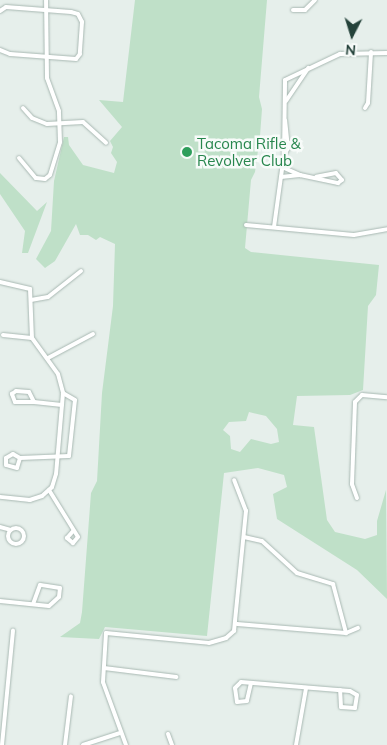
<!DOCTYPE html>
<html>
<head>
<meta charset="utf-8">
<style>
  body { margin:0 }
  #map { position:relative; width:387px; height:745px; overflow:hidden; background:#e6efeb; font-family:Mulish,sans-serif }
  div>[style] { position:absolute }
  .green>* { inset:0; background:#bfe0c8 }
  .roads { filter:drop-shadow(0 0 1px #a8b8b2) drop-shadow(0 0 1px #a8b8b2) }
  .street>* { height:4px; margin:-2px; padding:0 2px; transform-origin:2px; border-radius:2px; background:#fff }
  .street>.ring { margin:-2px; padding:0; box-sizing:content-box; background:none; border:4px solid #fff; border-radius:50% }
  .dots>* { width:14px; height:14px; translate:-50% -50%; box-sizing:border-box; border:2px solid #f7fbf9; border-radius:50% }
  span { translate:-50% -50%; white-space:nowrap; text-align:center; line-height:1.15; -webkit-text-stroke:5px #f7fbf9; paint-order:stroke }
  .leisure-label { font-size:15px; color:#27864d }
  .left { translate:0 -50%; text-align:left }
  .north { position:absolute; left:327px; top:10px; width:50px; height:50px; -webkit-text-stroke:4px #f7fbf9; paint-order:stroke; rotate:185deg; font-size:14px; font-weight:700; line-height:20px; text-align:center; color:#24423a }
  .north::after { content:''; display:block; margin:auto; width:18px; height:22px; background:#24423a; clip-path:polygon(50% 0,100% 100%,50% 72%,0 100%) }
</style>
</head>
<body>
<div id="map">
  <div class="green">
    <div style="clip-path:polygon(evenodd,135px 0,267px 0,259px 97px,262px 109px,260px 136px,255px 172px,251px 180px,245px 248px,251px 252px,379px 265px,376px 295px,368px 306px,363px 390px,350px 395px,297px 396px,293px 425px,314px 427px,327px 520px,335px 532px,365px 539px,377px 535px,377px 521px,386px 490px,387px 599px,357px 570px,277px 519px,273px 494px,287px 487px,284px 475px,258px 468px,224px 473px,207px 636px,105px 627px,99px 639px,60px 637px,80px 623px,82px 612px,91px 493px,97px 481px,102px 393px,113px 306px,115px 244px,100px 237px,96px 240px,88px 235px,80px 235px,76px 224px,55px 261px,45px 268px,36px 259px,51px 231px,54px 181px,64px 137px,68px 137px,69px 145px,83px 165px,114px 173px,117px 162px,111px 153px,113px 147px,110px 141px,122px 127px,99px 100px,123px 102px,135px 0,249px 412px,266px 416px,277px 429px,279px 442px,271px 444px,251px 439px,240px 452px,231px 449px,230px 436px,223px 430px,229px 422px,246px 421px,249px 412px)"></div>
    <div style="clip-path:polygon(0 173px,37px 211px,47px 202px,28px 253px,22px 253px,25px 231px,0 194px)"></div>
  </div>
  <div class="roads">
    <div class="street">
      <div style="left:293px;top:10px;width:12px"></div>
      <div style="left:305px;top:10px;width:14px;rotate:-45deg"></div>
      <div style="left:0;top:11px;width:7px;rotate:-34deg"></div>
      <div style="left:6px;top:7px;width:65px;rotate:4.4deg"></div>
      <div style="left:71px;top:12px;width:7px;rotate:16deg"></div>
      <div style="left:78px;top:14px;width:9px;rotate:63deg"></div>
      <div style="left:82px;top:22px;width:32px;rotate:94deg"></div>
      <div style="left:80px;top:54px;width:6px;rotate:129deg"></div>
      <div style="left:76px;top:59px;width:66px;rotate:-175.7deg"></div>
      <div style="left:10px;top:54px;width:11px;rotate:-158deg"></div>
      <div style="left:286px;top:101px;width:40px;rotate:-56deg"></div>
      <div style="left:23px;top:108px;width:13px;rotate:48deg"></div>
      <div style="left:32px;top:118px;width:16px;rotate:22deg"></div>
      <div style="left:47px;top:124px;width:36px;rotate:-3deg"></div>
      <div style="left:83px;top:122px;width:31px;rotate:42deg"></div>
      <div style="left:365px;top:108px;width:6px;rotate:-59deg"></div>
      <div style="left:368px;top:103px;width:51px;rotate:-86.6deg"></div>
      <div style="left:284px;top:155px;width:75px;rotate:-89.2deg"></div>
      <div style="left:285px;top:80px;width:61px;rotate:-25.3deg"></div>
      <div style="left:340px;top:54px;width:47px;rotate:-1.2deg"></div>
      <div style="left:19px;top:158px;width:26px;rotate:50deg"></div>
      <div style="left:36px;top:178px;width:9px;rotate:6deg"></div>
      <div style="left:45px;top:179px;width:6px;rotate:-39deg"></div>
      <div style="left:50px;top:175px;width:34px;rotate:-73deg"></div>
      <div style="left:60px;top:142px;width:31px;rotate:-92deg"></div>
      <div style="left:59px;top:111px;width:35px;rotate:-110deg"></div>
      <div style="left:47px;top:78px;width:78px;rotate:-90.7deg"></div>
      <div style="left:282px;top:167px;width:20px;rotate:24deg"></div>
      <div style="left:281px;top:177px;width:19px;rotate:-6deg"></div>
      <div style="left:300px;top:175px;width:39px;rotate:12deg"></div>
      <div style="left:338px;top:183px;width:5px;rotate:-37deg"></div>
      <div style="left:342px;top:180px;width:9px;rotate:-131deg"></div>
      <div style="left:336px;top:173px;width:20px;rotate:169deg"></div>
      <div style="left:246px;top:225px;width:108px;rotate:5.3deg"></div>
      <div style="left:354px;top:235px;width:34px;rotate:-10deg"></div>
      <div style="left:274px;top:227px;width:73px;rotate:-82.1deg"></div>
      <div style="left:284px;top:155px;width:8px;rotate:-60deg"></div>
      <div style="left:288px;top:148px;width:28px;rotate:-96deg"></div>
      <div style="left:0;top:282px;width:31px;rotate:13deg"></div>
      <div style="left:30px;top:289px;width:49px;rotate:87.7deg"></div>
      <div style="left:32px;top:338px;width:44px;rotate:54.2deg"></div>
      <div style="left:58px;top:374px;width:20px;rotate:75deg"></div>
      <div style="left:63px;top:393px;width:81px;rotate:94.9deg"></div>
      <div style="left:56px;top:474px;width:14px;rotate:107deg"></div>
      <div style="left:52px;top:487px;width:13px;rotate:138deg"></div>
      <div style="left:42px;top:496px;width:13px;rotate:162deg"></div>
      <div style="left:30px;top:500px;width:30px;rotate:-174deg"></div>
      <div style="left:31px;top:300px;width:17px;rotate:-10deg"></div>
      <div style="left:48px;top:297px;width:42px;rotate:-38.2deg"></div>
      <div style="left:3px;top:335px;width:29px;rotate:6deg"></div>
      <div style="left:48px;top:358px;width:51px;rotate:-28.1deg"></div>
      <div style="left:34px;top:402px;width:19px;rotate:180deg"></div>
      <div style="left:15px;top:402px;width:9px;rotate:-111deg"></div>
      <div style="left:12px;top:394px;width:5px;rotate:-37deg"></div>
      <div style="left:16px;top:391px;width:13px;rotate:4deg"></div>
      <div style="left:29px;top:392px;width:11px;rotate:63deg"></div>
      <div style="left:34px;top:402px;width:28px;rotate:6deg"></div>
      <div style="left:20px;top:458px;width:10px;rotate:107deg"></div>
      <div style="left:17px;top:468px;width:11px;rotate:-165deg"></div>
      <div style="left:6px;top:465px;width:7px;rotate:-90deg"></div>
      <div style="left:6px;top:458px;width:8px;rotate:-30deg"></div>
      <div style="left:13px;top:454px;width:8px;rotate:30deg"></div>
      <div style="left:20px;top:458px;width:49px;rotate:-2.3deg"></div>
      <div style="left:69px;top:456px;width:56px;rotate:-83.9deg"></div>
      <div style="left:75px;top:400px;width:14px;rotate:-150deg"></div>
      <div style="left:49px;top:490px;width:55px;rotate:58.3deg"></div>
      <div style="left:78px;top:537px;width:8px;rotate:130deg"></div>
      <div style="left:73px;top:543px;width:8px;rotate:-140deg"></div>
      <div style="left:67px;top:538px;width:9px;rotate:-49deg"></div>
      <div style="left:357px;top:498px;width:15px;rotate:-110deg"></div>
      <div style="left:352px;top:484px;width:82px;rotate:-87.9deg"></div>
      <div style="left:355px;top:402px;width:10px;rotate:-45deg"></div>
      <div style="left:362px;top:395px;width:25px;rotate:5deg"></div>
      <div style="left:0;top:527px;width:11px;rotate:15deg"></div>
      <div class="ring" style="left:8px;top:528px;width:12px;height:12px"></div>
      <div style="left:244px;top:537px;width:18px;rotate:13deg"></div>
      <div style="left:262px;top:541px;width:47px;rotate:42.4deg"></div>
      <div style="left:297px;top:573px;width:38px;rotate:17deg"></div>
      <div style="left:333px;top:584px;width:51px;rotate:75.1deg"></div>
      <div style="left:0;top:601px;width:49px;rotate:5.8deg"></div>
      <div style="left:49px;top:606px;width:13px;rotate:-42deg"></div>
      <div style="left:59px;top:597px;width:9px;rotate:-84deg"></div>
      <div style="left:60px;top:588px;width:20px;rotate:-171deg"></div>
      <div style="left:40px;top:585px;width:20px;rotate:110deg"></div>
      <div style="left:237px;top:624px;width:109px;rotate:4.7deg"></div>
      <div style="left:346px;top:633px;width:13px;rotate:-23deg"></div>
      <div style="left:104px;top:668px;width:73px;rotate:7.1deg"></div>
      <div style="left:251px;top:683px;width:18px;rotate:103deg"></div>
      <div style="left:247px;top:701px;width:10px;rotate:174deg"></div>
      <div style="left:237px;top:702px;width:14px;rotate:-98deg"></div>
      <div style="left:235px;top:688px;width:8px;rotate:-45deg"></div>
      <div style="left:241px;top:682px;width:109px;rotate:4.7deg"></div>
      <div style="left:350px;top:691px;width:8px;rotate:30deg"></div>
      <div style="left:357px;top:695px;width:13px;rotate:99deg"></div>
      <div style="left:355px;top:708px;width:14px;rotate:-176deg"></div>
      <div style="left:341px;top:707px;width:17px;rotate:-93deg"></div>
      <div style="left:168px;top:734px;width:12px;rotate:70deg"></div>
      <div style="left:2px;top:745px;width:115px;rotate:-84.5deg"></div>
      <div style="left:65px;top:745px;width:49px;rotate:-83deg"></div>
      <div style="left:83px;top:745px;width:38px;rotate:-18deg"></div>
      <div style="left:126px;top:745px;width:67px;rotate:-110.1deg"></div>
      <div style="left:103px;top:682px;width:49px;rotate:-86.5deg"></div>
      <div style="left:106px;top:633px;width:103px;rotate:5.5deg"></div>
      <div style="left:209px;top:643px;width:18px;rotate:-16deg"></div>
      <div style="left:226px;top:638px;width:11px;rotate:-41deg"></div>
      <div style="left:234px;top:631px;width:121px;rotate:-84.3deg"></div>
      <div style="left:246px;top:511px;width:33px;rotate:-111deg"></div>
      <div style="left:296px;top:745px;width:58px;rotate:-80deg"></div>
    </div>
  </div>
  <div class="dots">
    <div style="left:187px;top:152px;background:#2e9e5b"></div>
  </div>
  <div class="leisure-label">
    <span class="left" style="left:197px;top:152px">Tacoma Rifle &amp;<br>Revolver Club</span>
  </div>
  <div class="north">N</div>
</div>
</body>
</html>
